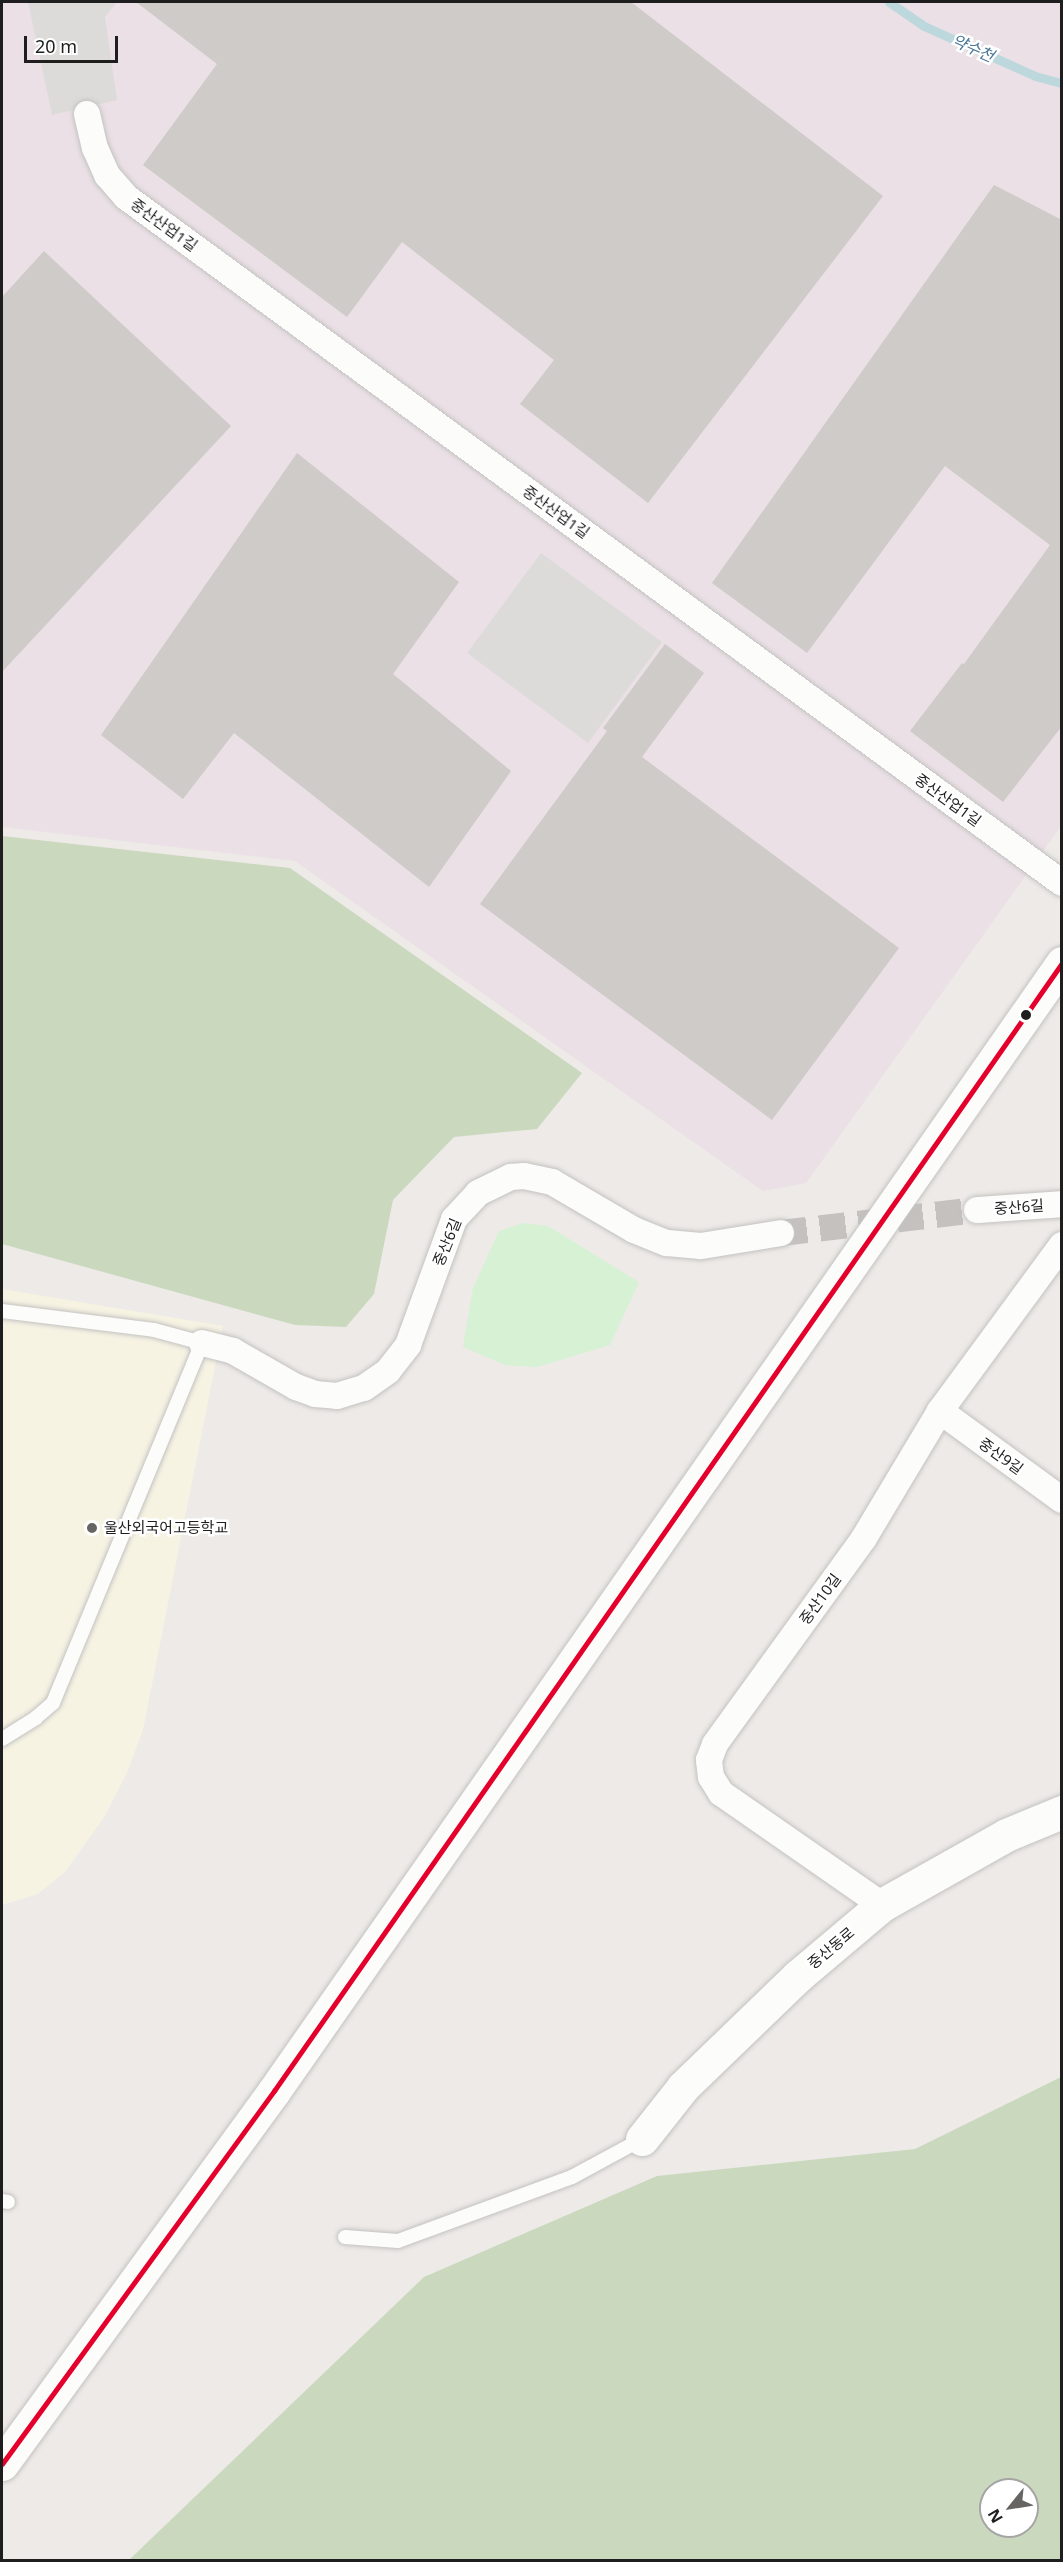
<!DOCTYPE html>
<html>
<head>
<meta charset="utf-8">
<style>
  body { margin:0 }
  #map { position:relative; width:1063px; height:2562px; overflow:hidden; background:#edeae7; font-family:"Noto Sans","Noto Sans KR",sans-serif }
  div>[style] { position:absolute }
  .industrial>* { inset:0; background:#eae0e6 }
  .education>* { inset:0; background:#f6f3e3 }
  .forest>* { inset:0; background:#cad9be }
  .park>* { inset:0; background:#d7f1d5 }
  .parking>* { inset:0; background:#dddbda }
  .stream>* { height:9px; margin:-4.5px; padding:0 4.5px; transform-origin:4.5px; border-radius:4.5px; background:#bdd8dd }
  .building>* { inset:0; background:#cecbc8 }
  .minor-tunnel>* { height:26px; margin-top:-13px; transform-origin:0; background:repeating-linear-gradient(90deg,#c4c1bf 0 26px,transparent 0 39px) }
  .roads { filter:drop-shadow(0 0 2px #c4c2c1) drop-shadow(0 0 2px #c4c2c1) }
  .service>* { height:14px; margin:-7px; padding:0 7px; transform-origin:7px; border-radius:7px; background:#fcfcfb }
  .minor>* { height:26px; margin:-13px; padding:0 13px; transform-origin:13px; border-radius:13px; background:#fcfcfb }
  .tertiary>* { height:33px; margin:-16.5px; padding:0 16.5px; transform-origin:16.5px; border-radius:16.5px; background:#fcfcfb }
  .bus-1>* { height:4.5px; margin:-2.25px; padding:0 2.25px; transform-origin:2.25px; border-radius:2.25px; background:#e4002b }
  .dots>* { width:16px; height:16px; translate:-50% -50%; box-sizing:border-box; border:3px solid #fff; border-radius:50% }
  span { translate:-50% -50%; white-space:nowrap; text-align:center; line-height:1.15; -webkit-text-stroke:5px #fff; paint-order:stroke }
  .street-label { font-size:15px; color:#1e1e1e }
  .poi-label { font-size:15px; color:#1e1e1e }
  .left { translate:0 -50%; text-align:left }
  .water-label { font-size:16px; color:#4b7798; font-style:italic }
  .frame { position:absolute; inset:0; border:3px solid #1e1e1e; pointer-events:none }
  .north { position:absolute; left:979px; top:2478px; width:60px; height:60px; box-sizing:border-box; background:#fff; border:2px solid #a5a5a5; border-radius:50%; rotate:240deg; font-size:16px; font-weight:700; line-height:24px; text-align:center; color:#1e1e1e }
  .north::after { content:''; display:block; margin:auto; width:21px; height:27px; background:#666564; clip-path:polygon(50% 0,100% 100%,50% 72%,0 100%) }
  .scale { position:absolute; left:24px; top:36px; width:94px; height:27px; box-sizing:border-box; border:3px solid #1e1e1e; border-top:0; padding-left:8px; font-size:18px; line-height:21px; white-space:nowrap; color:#1e1e1e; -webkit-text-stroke:4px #fff; paint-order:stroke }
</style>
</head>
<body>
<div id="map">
  <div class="industrial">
    <div style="clip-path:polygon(2px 2px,1061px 2px,1061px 826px,806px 1183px,763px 1191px,295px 861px,2px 827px)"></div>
  </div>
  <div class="education">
    <div style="clip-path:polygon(2px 1289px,223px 1326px,143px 1730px,127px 1773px,105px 1816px,65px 1872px,38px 1894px,2px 1905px)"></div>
  </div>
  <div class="forest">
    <div style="clip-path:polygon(2px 836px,290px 868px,582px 1073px,537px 1129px,454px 1137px,393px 1200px,374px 1294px,346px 1327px,295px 1325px,2px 1244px)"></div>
    <div style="clip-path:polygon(evenodd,1061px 2077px,1061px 2560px,129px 2560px,424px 2277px,657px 2176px,915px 2149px,1061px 2077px,991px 2490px,1027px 2490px,1027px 2526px,991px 2526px,991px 2490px)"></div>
  </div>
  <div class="park">
    <div style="clip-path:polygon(523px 1223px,548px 1226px,639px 1282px,610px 1345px,537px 1367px,505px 1365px,463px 1347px,473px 1288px,499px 1231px)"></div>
  </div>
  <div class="parking">
    <div style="clip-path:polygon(28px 2px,117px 2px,105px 17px,117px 100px,52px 115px)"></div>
    <div style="clip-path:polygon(541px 553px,662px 642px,588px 743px,467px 653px)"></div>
  </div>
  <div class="stream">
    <div style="left:889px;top:2px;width:42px;rotate:34.4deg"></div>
    <div style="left:924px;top:26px;width:122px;rotate:24.2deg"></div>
    <div style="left:1035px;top:76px;width:28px;rotate:15deg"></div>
  </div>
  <div class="building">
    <div style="clip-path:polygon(136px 2px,631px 2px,883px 196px,648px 503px,520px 404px,554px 360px,402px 242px,347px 317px,143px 165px,217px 64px)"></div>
    <div style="clip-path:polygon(994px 185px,1062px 220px,1062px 726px,1003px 802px,910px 731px,962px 663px,964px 664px,1050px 545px,945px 466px,807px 653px,712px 583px)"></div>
    <div style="clip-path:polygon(44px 251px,231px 426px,2px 672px,2px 297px)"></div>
    <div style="clip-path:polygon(297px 453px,459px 582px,393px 674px,511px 771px,429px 887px,234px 733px,183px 799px,101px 735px)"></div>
    <div style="clip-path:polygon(665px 644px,704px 673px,642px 757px,899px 948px,772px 1120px,480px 904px,607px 731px,603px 728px)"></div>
  </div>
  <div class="minor-tunnel">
    <div style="left:781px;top:1233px;width:197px;rotate:-6.7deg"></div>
  </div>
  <div class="roads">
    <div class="service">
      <div style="left:2px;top:1311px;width:153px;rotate:7.1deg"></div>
      <div style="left:154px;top:1330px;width:50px;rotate:15.2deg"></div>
      <div style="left:202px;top:1343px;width:390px;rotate:112.5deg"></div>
      <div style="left:53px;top:1703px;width:23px;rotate:139deg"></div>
      <div style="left:36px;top:1718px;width:40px;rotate:148deg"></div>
      <div style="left:2px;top:2201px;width:6px;rotate:9deg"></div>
      <div style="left:345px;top:2237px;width:53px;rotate:4.3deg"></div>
      <div style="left:398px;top:2241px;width:185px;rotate:-20.2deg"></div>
      <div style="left:572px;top:2177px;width:80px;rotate:-28.5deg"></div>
    </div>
    <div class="minor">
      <div style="left:87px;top:114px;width:35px;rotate:77deg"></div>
      <div style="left:95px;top:148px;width:30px;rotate:66deg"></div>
      <div style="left:107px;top:175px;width:29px;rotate:49deg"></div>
      <div style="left:126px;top:197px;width:1160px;rotate:36.24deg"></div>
      <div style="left:977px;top:1210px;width:85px;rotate:-4deg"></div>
      <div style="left:202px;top:1343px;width:32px;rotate:14deg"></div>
      <div style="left:233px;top:1351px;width:73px;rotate:29.7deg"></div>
      <div style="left:296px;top:1387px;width:20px;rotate:20deg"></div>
      <div style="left:315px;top:1394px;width:22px;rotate:5deg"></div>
      <div style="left:337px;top:1396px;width:28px;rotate:-17deg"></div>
      <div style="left:364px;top:1388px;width:29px;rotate:-35deg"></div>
      <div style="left:388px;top:1371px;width:33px;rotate:-52deg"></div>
      <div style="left:408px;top:1345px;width:134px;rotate:-69.9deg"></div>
      <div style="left:454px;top:1219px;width:35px;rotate:-47deg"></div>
      <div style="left:478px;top:1193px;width:37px;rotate:-26deg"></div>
      <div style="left:511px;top:1177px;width:13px;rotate:-4deg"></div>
      <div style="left:524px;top:1176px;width:29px;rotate:12deg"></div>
      <div style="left:552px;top:1182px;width:95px;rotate:30.3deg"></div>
      <div style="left:634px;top:1230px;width:35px;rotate:22deg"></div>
      <div style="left:667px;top:1243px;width:34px;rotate:5deg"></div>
      <div style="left:701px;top:1246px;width:81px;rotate:-9.2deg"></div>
      <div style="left:940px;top:1411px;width:151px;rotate:36.1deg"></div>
      <div style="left:882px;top:1905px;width:196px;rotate:-145.2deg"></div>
      <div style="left:721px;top:1793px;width:19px;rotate:-122deg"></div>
      <div style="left:711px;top:1777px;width:17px;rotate:-97deg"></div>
      <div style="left:709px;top:1760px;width:17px;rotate:-69deg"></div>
      <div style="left:715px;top:1744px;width:254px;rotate:-54.1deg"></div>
      <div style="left:864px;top:1538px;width:148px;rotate:-59.1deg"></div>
      <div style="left:940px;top:1411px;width:206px;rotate:-53.7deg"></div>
    </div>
    <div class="tertiary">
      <div style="left:642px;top:2139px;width:66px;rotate:-51.7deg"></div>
      <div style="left:683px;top:2087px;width:160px;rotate:-44deg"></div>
      <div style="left:798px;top:1976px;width:110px;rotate:-40.2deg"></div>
      <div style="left:882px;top:1905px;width:142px;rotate:-29.4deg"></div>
      <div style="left:1006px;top:1835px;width:61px;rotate:-22.3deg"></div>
      <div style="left:2px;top:2464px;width:462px;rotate:-53.9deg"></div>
      <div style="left:274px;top:2091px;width:1376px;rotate:-55.06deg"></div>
    </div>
  </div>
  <div class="bus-1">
    <div style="left:2px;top:2464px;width:462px;rotate:-53.9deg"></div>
    <div style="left:274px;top:2091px;width:1376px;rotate:-55.06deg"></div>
  </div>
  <div class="dots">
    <div style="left:1026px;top:1015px;background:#1e1e1e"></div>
    <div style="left:92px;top:1528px;background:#666564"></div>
  </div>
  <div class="street-label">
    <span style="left:164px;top:225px;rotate:36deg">중산산업1길</span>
    <span style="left:556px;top:512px;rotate:36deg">중산산업1길</span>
    <span style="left:948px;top:800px;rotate:36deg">중산산업1길</span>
    <span style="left:1019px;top:1207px;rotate:-4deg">중산6길</span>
    <span style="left:447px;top:1242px;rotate:-68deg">중산6길</span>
    <span style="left:1001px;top:1456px;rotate:36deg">중산9길</span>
    <span style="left:820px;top:1599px;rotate:-54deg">중산10길</span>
    <span style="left:831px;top:1948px;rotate:-40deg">중산동로</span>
  </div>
  <div class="poi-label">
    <span class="left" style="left:104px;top:1528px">울산외국어고등학교</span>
  </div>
  <div class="water-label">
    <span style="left:973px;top:48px;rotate:24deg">약수천</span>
  </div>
  <div class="frame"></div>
  <div class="north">N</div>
  <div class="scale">20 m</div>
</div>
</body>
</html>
